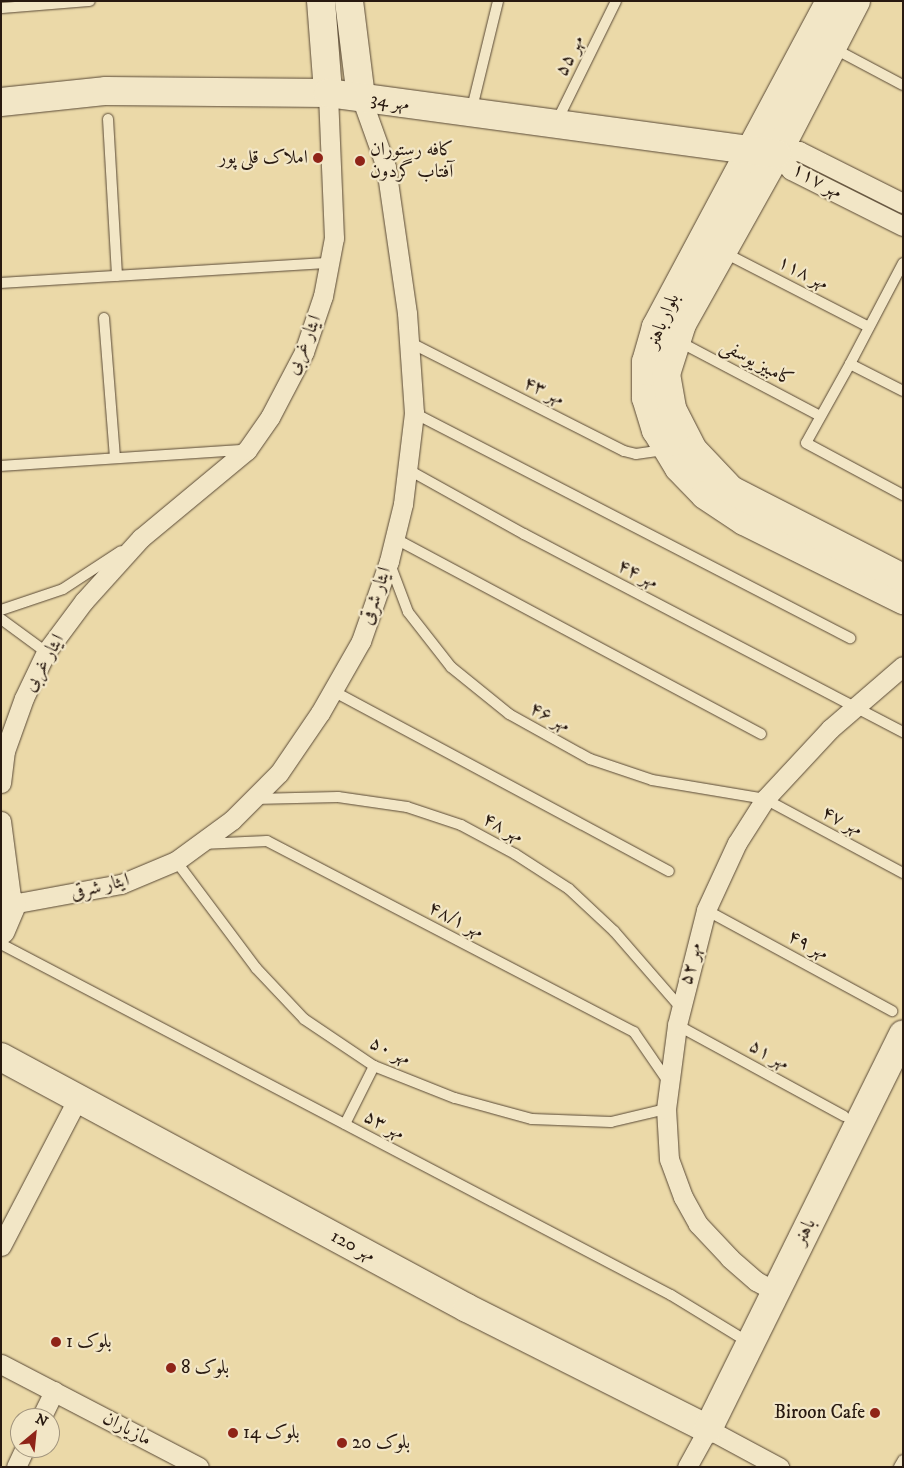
<!DOCTYPE html>
<html>
<head>
<meta charset="utf-8">
<style>
  body { margin:0 }
  #map { position:relative; width:904px; height:1468px; overflow:hidden; background:#ebd9a8; font-family:"IM FELL DW Pica",Amiri,serif }
  div>[style] { position:absolute }
  .roads { filter:drop-shadow(0 0 1px #594936) drop-shadow(0 0 1px #594936) }
  .lane>* { height:10px; margin:-5px; padding:0 5px; transform-origin:5px; border-radius:5px; background:#f2e6c6 }
  .street>* { height:19px; margin:-9.5px; padding:0 9.5px; transform-origin:9.5px; border-radius:9.5px; background:#f2e6c6 }
  .secondary>* { height:28px; margin:-14px; padding:0 14px; transform-origin:14px; border-radius:14px; background:#f2e6c6 }
  .dots>* { width:14px; height:14px; translate:-50% -50%; box-sizing:border-box; border:2px solid #f2e6c6; border-radius:50% }
  span { translate:-50% -50%; white-space:nowrap; text-align:center; line-height:1.15; -webkit-text-stroke:4.5px #f2e6c6; paint-order:stroke }
  .street-label { font-size:19px; color:#281910 }
  .poi-label { font-size:19px; color:#281910 }
  .left { translate:0 -50%; text-align:left }
  .right { translate:-100% -50%; text-align:right }
  .frame { position:absolute; inset:0; border:2px solid #281910; pointer-events:none }
  .north { position:absolute; left:10px; top:1408px; width:50px; height:50px; box-sizing:border-box; background:#f2e6c6; border:1px solid #a1947d; border-radius:50%; rotate:28deg; font-size:14px; font-weight:700; line-height:20px; text-align:center; color:#281910 }
  .north::after { content:''; display:block; margin:auto; width:18px; height:22px; background:#8f2418; clip-path:polygon(50% 0,100% 100%,50% 72%,0 100%) }
</style>
</head>
<body>
<div id="map">
  <div class="roads">
    <div class="lane">
      <div style="left:1px;top:8px;width:89px;rotate:-4.5deg"></div>
      <div style="left:833px;top:48px;width:79px;rotate:27.9deg"></div>
      <div style="left:471px;top:112px;width:114px;rotate:-76.3deg"></div>
      <div style="left:108px;top:119px;width:157px;rotate:86.7deg"></div>
      <div style="left:556px;top:123px;width:136px;rotate:-63.8deg"></div>
      <div style="left:723px;top:252px;width:164px;rotate:27.2deg"></div>
      <div style="left:903px;top:263px;width:114px;rotate:117.7deg"></div>
      <div style="left:850px;top:364px;width:59px;rotate:27deg"></div>
      <div style="left:1px;top:283px;width:329px;rotate:-3.5deg"></div>
      <div style="left:104px;top:318px;width:140px;rotate:85.5deg"></div>
      <div style="left:678px;top:341px;width:161px;rotate:27.8deg"></div>
      <div style="left:409px;top:342px;width:241px;rotate:26.9deg"></div>
      <div style="left:624px;top:451px;width:12px;rotate:14deg"></div>
      <div style="left:636px;top:454px;width:30px;rotate:-8deg"></div>
      <div style="left:850px;top:364px;width:90px;rotate:119.1deg"></div>
      <div style="left:806px;top:443px;width:110px;rotate:28.2deg"></div>
      <div style="left:414px;top:413px;width:491px;rotate:27.3deg"></div>
      <div style="left:1px;top:466px;width:243px;rotate:-3.8deg"></div>
      <div style="left:407px;top:469px;width:134px;rotate:29.1deg"></div>
      <div style="left:524px;top:534px;width:428px;rotate:27.6deg"></div>
      <div style="left:394px;top:538px;width:416px;rotate:28.1deg"></div>
      <div style="left:390px;top:564px;width:51px;rotate:69.4deg"></div>
      <div style="left:408px;top:612px;width:70px;rotate:52deg"></div>
      <div style="left:451px;top:667px;width:75px;rotate:39deg"></div>
      <div style="left:509px;top:714px;width:93px;rotate:29.1deg"></div>
      <div style="left:590px;top:759px;width:65px;rotate:18.7deg"></div>
      <div style="left:652px;top:780px;width:115px;rotate:9.5deg"></div>
      <div style="left:765px;top:799px;width:157px;rotate:28.2deg"></div>
      <div style="left:1px;top:610px;width:65px;rotate:-18.7deg"></div>
      <div style="left:63px;top:589px;width:69px;rotate:-33.2deg"></div>
      <div style="left:1px;top:619px;width:56px;rotate:36.3deg"></div>
      <div style="left:333px;top:691px;width:381px;rotate:28.2deg"></div>
      <div style="left:254px;top:799px;width:84px;rotate:-1.4deg"></div>
      <div style="left:338px;top:797px;width:70px;rotate:8.2deg"></div>
      <div style="left:407px;top:807px;width:57px;rotate:18.4deg"></div>
      <div style="left:461px;top:825px;width:61px;rotate:28.2deg"></div>
      <div style="left:515px;top:854px;width:64px;rotate:32.9deg"></div>
      <div style="left:569px;top:889px;width:62px;rotate:43deg"></div>
      <div style="left:614px;top:931px;width:102px;rotate:49deg"></div>
      <div style="left:202px;top:844px;width:65px;rotate:-2.6deg"></div>
      <div style="left:267px;top:841px;width:414px;rotate:27.5deg"></div>
      <div style="left:634px;top:1032px;width:62px;rotate:55.5deg"></div>
      <div style="left:176px;top:861px;width:134px;rotate:53.2deg"></div>
      <div style="left:256px;top:968px;width:70px;rotate:46.7deg"></div>
      <div style="left:304px;top:1019px;width:84px;rotate:33.9deg"></div>
      <div style="left:374px;top:1066px;width:87px;rotate:21.6deg"></div>
      <div style="left:455px;top:1098px;width:80px;rotate:15.3deg"></div>
      <div style="left:532px;top:1119px;width:79px;rotate:2.2deg"></div>
      <div style="left:611px;top:1122px;width:57px;rotate:-13.3deg"></div>
      <div style="left:706px;top:910px;width:212px;rotate:28.5deg"></div>
      <div style="left:1px;top:944px;width:756px;rotate:27.65deg"></div>
      <div style="left:671px;top:1295px;width:90px;rotate:31.4deg"></div>
      <div style="left:677px;top:1025px;width:190px;rotate:28.6deg"></div>
      <div style="left:345px;top:1124px;width:65px;rotate:-63.4deg"></div>
      <div style="left:899px;top:1467px;width:8px;rotate:-60deg"></div>
    </div>
    <div class="street">
      <div style="left:777px;top:154px;width:21px;rotate:49deg"></div>
      <div style="left:791px;top:170px;width:125px;rotate:26.6deg"></div>
      <div style="left:777px;top:154px;width:22px;rotate:-8deg"></div>
      <div style="left:799px;top:151px;width:116px;rotate:26.6deg"></div>
      <div style="left:1px;top:783px;width:32px;rotate:-83deg"></div>
      <div style="left:5px;top:751px;width:56px;rotate:-70.3deg"></div>
      <div style="left:24px;top:698px;width:51px;rotate:-64.4deg"></div>
      <div style="left:46px;top:652px;width:64px;rotate:-53.3deg"></div>
      <div style="left:84px;top:601px;width:85px;rotate:-47.9deg"></div>
      <div style="left:141px;top:538px;width:138px;rotate:-39.7deg"></div>
      <div style="left:247px;top:450px;width:40px;rotate:-55.1deg"></div>
      <div style="left:270px;top:417px;width:73px;rotate:-62.4deg"></div>
      <div style="left:304px;top:352px;width:59px;rotate:-71.3deg"></div>
      <div style="left:323px;top:296px;width:59px;rotate:-79.3deg"></div>
      <div style="left:334px;top:238px;width:145px;rotate:-92.4deg"></div>
      <div style="left:1px;top:821px;width:84px;rotate:82.5deg"></div>
      <div style="left:12px;top:904px;width:111px;rotate:-10.4deg"></div>
      <div style="left:121px;top:884px;width:60px;rotate:-22.7deg"></div>
      <div style="left:176px;top:861px;width:69px;rotate:-36.2deg"></div>
      <div style="left:232px;top:820px;width:66px;rotate:-45deg"></div>
      <div style="left:279px;top:773px;width:73px;rotate:-55.7deg"></div>
      <div style="left:320px;top:713px;width:83px;rotate:-60.3deg"></div>
      <div style="left:361px;top:641px;width:85px;rotate:-70.7deg"></div>
      <div style="left:389px;top:561px;width:59px;rotate:-76.2deg"></div>
      <div style="left:403px;top:504px;width:92px;rotate:-83.1deg"></div>
      <div style="left:414px;top:413px;width:100px;rotate:-94deg"></div>
      <div style="left:407px;top:313px;width:148px;rotate:-98.2deg"></div>
      <div style="left:386px;top:167px;width:74px;rotate:-109.7deg"></div>
      <div style="left:1px;top:1246px;width:167px;rotate:-62.5deg"></div>
      <div style="left:776px;top:1292px;width:23px;rotate:-151deg"></div>
      <div style="left:756px;top:1281px;width:35px;rotate:-139deg"></div>
      <div style="left:730px;top:1258px;width:47px;rotate:-133.3deg"></div>
      <div style="left:698px;top:1224px;width:31px;rotate:-119deg"></div>
      <div style="left:683px;top:1197px;width:40px;rotate:-110.2deg"></div>
      <div style="left:669px;top:1159px;width:50px;rotate:-93.4deg"></div>
      <div style="left:666px;top:1109px;width:85px;rotate:-82.5deg"></div>
      <div style="left:677px;top:1025px;width:119px;rotate:-75.8deg"></div>
      <div style="left:706px;top:910px;width:74px;rotate:-65.2deg"></div>
      <div style="left:737px;top:843px;width:52px;rotate:-57.5deg"></div>
      <div style="left:765px;top:799px;width:96px;rotate:-47.1deg"></div>
      <div style="left:830px;top:729px;width:96px;rotate:-40.8deg"></div>
      <div style="left:1px;top:1364px;width:223px;rotate:27.5deg"></div>
      <div style="left:41px;top:1418px;width:30px;rotate:-64deg"></div>
      <div style="left:16px;top:1467px;width:21px;rotate:-65deg"></div>
      <div style="left:687px;top:1467px;width:43px;rotate:-61.1deg"></div>
      <div style="left:708px;top:1429px;width:81px;rotate:28.2deg"></div>
    </div>
    <div class="secondary">
      <div style="left:321px;top:1px;width:92px;rotate:85.6deg"></div>
      <div style="left:349px;top:1px;width:97px;rotate:82.9deg"></div>
      <div style="left:830px;top:1px;width:370px;rotate:118.1deg"></div>
      <div style="left:656px;top:327px;width:36px;rotate:106deg"></div>
      <div style="left:646px;top:362px;width:36px;rotate:90deg"></div>
      <div style="left:646px;top:398px;width:34px;rotate:73deg"></div>
      <div style="left:656px;top:430px;width:44px;rotate:58.8deg"></div>
      <div style="left:679px;top:468px;width:37px;rotate:46deg"></div>
      <div style="left:705px;top:495px;width:47px;rotate:33.7deg"></div>
      <div style="left:744px;top:521px;width:178px;rotate:26.4deg"></div>
      <div style="left:856px;top:1px;width:172px;rotate:117.3deg"></div>
      <div style="left:777px;top:154px;width:195px;rotate:119.2deg"></div>
      <div style="left:682px;top:324px;width:52px;rotate:107.7deg"></div>
      <div style="left:666px;top:374px;width:36px;rotate:80deg"></div>
      <div style="left:672px;top:409px;width:46px;rotate:62.9deg"></div>
      <div style="left:693px;top:450px;width:55px;rotate:46.5deg"></div>
      <div style="left:731px;top:490px;width:193px;rotate:27.1deg"></div>
      <div style="left:1px;top:102px;width:106px;rotate:-6deg"></div>
      <div style="left:106px;top:91px;width:222px;rotate:0.5deg"></div>
      <div style="left:328px;top:93px;width:453px;rotate:7.7deg"></div>
      <div style="left:1px;top:930px;width:28px;rotate:-67deg"></div>
      <div style="left:1px;top:1057px;width:529px;rotate:28.31deg"></div>
      <div style="left:467px;top:1308px;width:270px;rotate:26.7deg"></div>
      <div style="left:708px;top:1429px;width:440px;rotate:-63.7deg"></div>
    </div>
  </div>
  <div class="dots">
    <div style="left:318px;top:158px;background:#8f2418"></div>
    <div style="left:360px;top:161px;background:#8f2418"></div>
    <div style="left:56px;top:1342px;background:#8f2418"></div>
    <div style="left:171px;top:1368px;background:#8f2418"></div>
    <div style="left:875px;top:1413px;background:#8f2418"></div>
    <div style="left:233px;top:1433px;background:#8f2418"></div>
    <div style="left:342px;top:1443px;background:#8f2418"></div>
  </div>
  <div class="street-label">
    <span style="left:570px;top:56px;rotate:-64deg">مهر ۵۵</span>
    <span style="left:390px;top:102px;rotate:9deg">مهر 34</span>
    <span style="left:817px;top:181px;rotate:29deg">مهر ۱۱۷</span>
    <span style="left:803px;top:273px;rotate:27deg">مهر ۱۱۸</span>
    <span style="left:663px;top:321px;rotate:-67deg">بلوار باهنر</span>
    <span style="left:304px;top:345px;rotate:-67deg">ایثار غربی</span>
    <span style="left:757px;top:363px;rotate:28deg">کامبیز یوسفی</span>
    <span style="left:544px;top:391px;rotate:27deg">مهر ۴۳</span>
    <span style="left:638px;top:574px;rotate:28deg">مهر ۴۴</span>
    <span style="left:376px;top:596px;rotate:-71deg">ایثار شرقی</span>
    <span style="left:44px;top:663px;rotate:-60deg">ایثار غربی</span>
    <span style="left:550px;top:717px;rotate:29deg">مهر ۴۶</span>
    <span style="left:842px;top:821px;rotate:28deg">مهر ۴۷</span>
    <span style="left:503px;top:828px;rotate:29deg">مهر ۴۸</span>
    <span style="left:100px;top:887px;rotate:-14deg">ایثار شرقی</span>
    <span style="left:456px;top:920px;rotate:27deg">مهر ۴۸/۱</span>
    <span style="left:808px;top:945px;rotate:28deg">مهر ۴۹</span>
    <span style="left:691px;top:964px;rotate:-76deg">مهر ۵۲</span>
    <span style="left:390px;top:1051px;rotate:26deg">مهر ۵۰</span>
    <span style="left:769px;top:1055px;rotate:29deg">مهر ۵۱</span>
    <span style="left:384px;top:1125px;rotate:28deg">مهر ۵۳</span>
    <span style="left:805px;top:1232px;rotate:-64deg">باهنر</span>
    <span style="left:353px;top:1246px;rotate:28deg">مهر 120</span>
    <span style="left:127px;top:1429px;rotate:28deg">مازیاران</span>
  </div>
  <div class="poi-label">
    <span class="left" style="left:370px;top:161px">کافه رستوران<br>آفتاب گردون</span>
    <span class="right" style="left:308px;top:158px">املاک قلی پور</span>
    <span class="left" style="left:66px;top:1342px">بلوک 1</span>
    <span class="left" style="left:181px;top:1368px">بلوک 8</span>
    <span class="right" style="left:865px;top:1413px">Biroon Cafe</span>
    <span class="left" style="left:243px;top:1433px">بلوک 14</span>
    <span class="left" style="left:352px;top:1443px">بلوک 20</span>
  </div>
  <div class="frame"></div>
  <div class="north">N</div>
</div>
</body>
</html>
